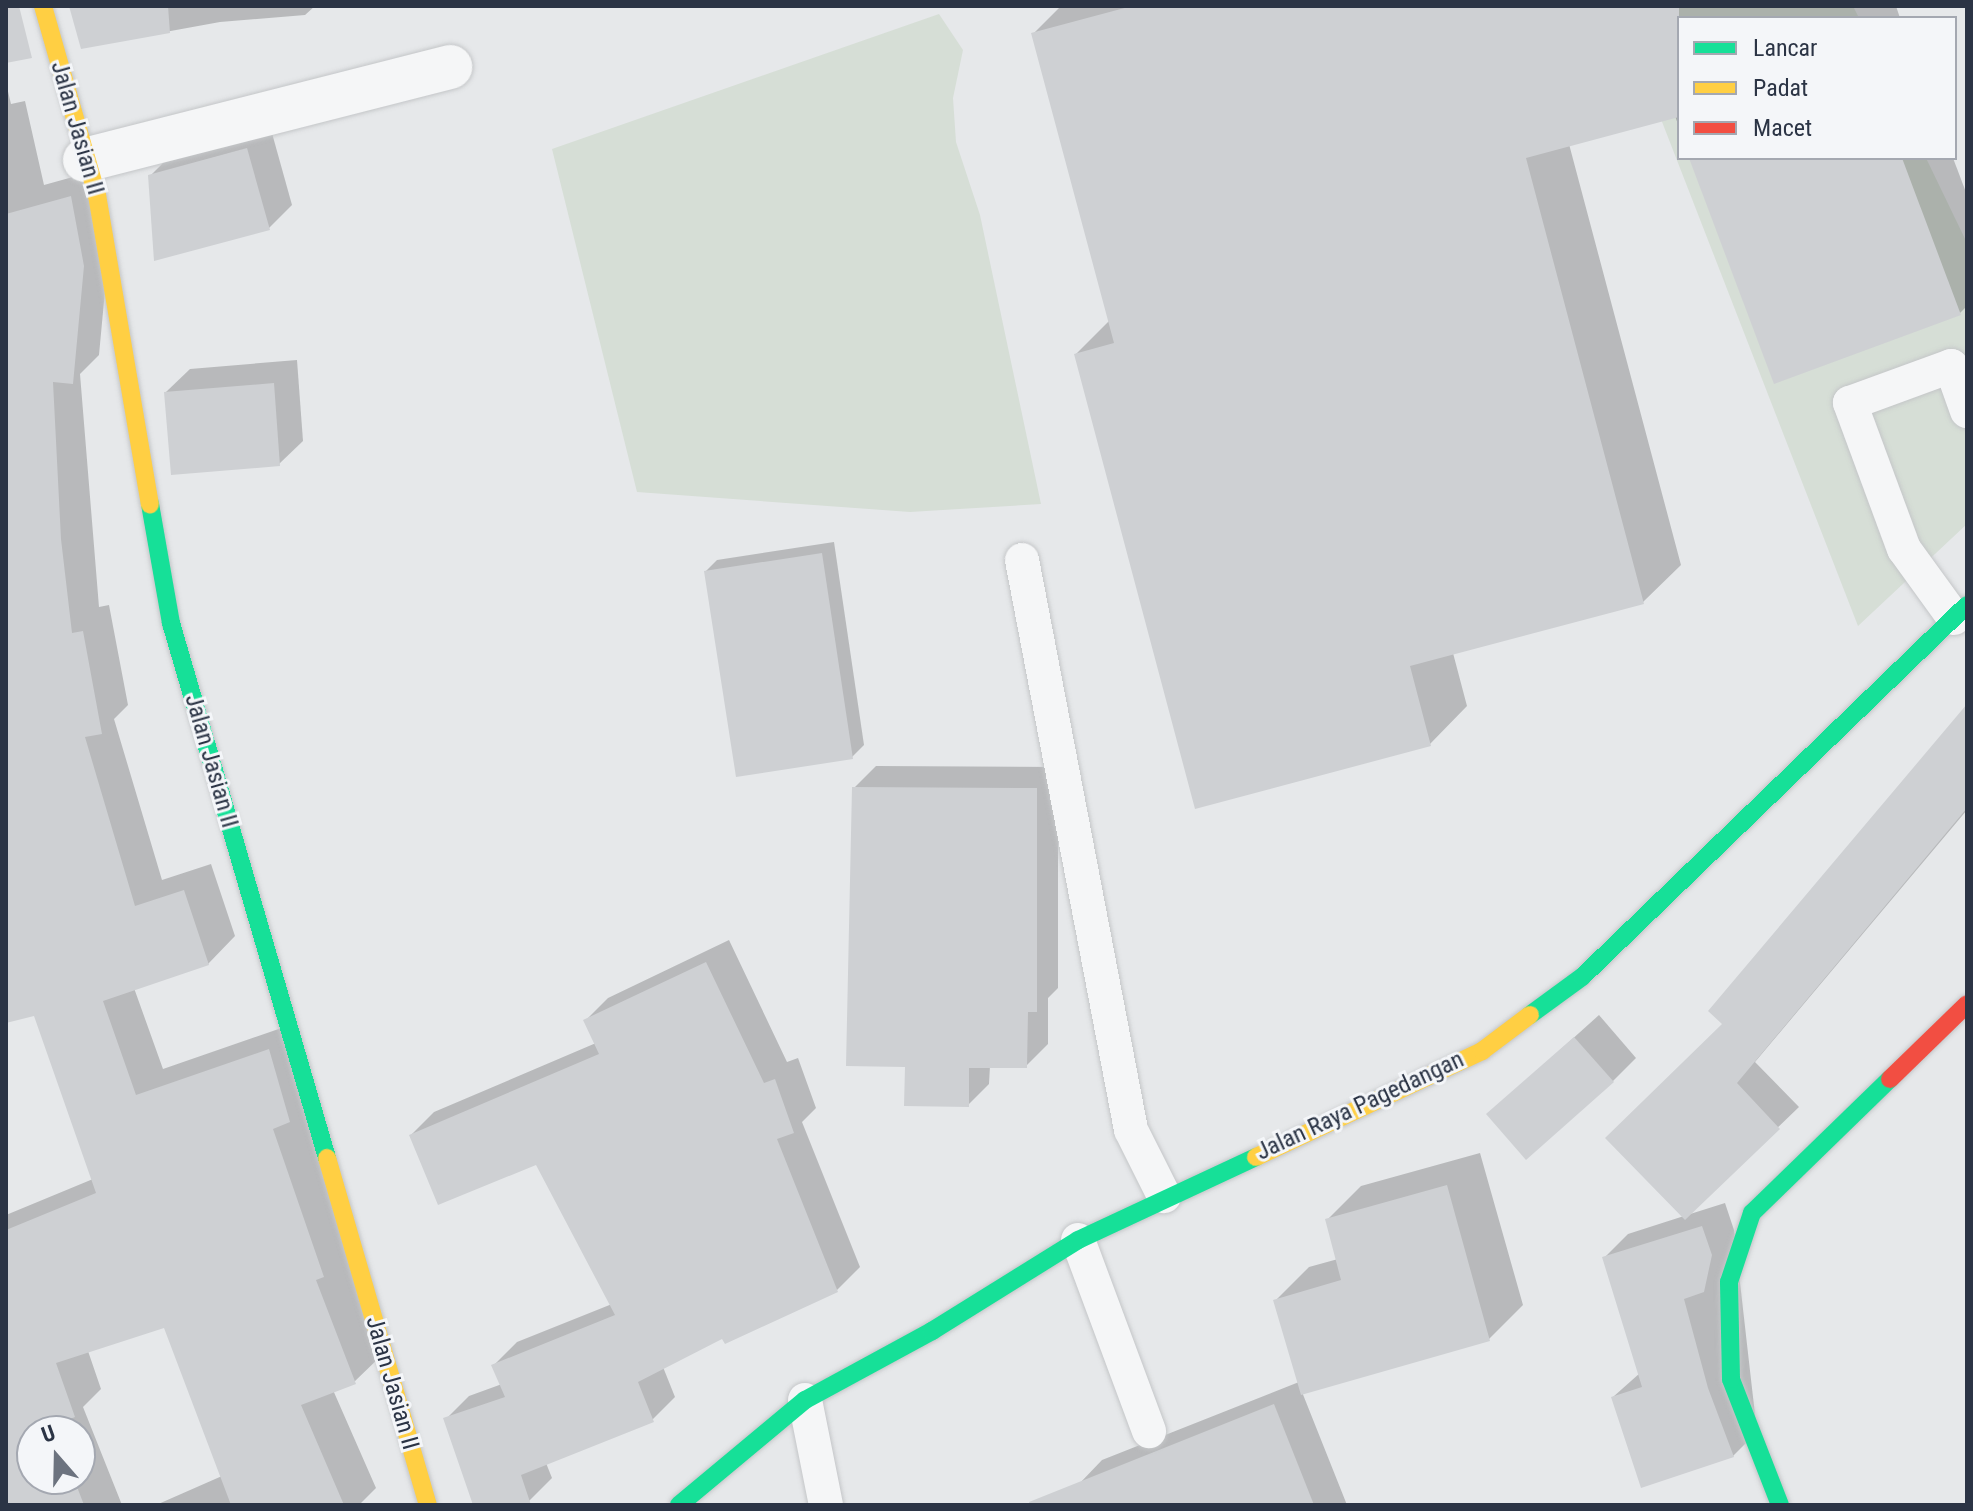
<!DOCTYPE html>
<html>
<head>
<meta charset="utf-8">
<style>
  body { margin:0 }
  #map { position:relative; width:1973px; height:1511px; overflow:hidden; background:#e6e8ea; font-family:"Roboto Condensed",sans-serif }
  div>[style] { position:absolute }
  .green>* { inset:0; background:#d6ded6 }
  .shadow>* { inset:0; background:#0003 }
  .building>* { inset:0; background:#ced0d3 }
  .roads { filter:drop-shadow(0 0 2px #c4c6c8) drop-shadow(0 0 2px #c4c6c8) }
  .lane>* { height:34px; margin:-17px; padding:0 17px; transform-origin:17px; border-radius:17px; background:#f5f6f7 }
  .street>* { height:44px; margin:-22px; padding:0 22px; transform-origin:22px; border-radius:22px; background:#f5f6f7 }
  .fast>* { height:18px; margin:-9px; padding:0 9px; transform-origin:9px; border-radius:9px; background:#16e098 }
  .slow>* { height:18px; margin:-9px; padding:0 9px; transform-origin:9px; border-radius:9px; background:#ffcf43 }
  .jam>* { height:18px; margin:-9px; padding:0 9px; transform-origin:9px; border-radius:9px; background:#f24e42 }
  span { translate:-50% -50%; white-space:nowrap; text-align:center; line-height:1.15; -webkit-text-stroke:6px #f4f6f9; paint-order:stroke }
  .street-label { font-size:24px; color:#2b3445 }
  .frame { position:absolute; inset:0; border:8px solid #2b3445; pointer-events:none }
  .legend { position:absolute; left:1677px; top:16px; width:280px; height:144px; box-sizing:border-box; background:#f4f6f9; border:2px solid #a4a8b1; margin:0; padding:10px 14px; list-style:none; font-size:24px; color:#2b3445 }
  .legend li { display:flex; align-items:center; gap:16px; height:40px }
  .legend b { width:40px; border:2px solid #a4a8b1 }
  .north { position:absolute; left:16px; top:1415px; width:80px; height:80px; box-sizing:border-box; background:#f4f6f9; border:2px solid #a4a8b1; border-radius:50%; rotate:340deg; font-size:22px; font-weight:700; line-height:32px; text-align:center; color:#2b3445 }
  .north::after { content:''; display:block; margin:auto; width:28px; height:36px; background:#6c737f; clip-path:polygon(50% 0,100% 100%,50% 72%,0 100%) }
</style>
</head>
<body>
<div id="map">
  <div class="green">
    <div style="clip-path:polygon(1617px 6px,1853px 6px,1859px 18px,1679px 18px,1679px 158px,1926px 158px,1967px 243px,1967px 524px,1858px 626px)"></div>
    <div style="clip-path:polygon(939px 14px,963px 50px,953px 98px,956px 142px,980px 215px,1041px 504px,910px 512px,637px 492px,552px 149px)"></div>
  </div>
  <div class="shadow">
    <div style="clip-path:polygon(73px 6px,315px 6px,305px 15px,220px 22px,83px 47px)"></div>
    <div style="clip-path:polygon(1061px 6px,1896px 6px,1900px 18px,1679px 18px,1679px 127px,1675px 116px,1569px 144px,1681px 565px,1643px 602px,1453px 653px,1467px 706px,1430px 744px,1076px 354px,1110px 320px,1033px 34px)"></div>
    <div style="clip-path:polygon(evenodd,6px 83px,11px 104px,25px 101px,44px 185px,98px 170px,110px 237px,99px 355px,80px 374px,99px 607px,109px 605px,128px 705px,114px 719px,162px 880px,211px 864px,235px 936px,208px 964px,134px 988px,163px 1069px,296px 1023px,382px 1355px,354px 1382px,333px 1390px,376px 1488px,359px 1505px,156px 1505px,222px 1476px,166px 1325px,88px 1351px,101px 1389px,83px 1407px,122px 1505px,6px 1505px,6px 1215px,93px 1179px,36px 1013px,6px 1021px,6px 83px,32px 1431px,80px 1431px,80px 1479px,32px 1479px,32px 1431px)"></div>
    <div style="clip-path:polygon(270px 126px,292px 205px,269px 228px,150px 176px,174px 152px)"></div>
    <div style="clip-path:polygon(1691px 158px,1953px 158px,1967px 195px,1967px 306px,1960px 313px)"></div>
    <div style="clip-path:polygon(297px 360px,303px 441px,279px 464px,166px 392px,190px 369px)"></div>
    <div style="clip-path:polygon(834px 542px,864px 745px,852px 757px,706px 571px,717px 560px)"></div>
    <div style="clip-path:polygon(1967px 706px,1967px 810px,1755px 1062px,1799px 1107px,1687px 1215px,1725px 1203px,1734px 1230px,1757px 1432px,1733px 1456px,1613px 1397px,1640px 1373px,1604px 1258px,1628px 1234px,1684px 1216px,1725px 1023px)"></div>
    <div style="clip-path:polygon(876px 766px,1058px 767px,1058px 988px,1048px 998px,1048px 1044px,1026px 1066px,990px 1066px,989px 1084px,968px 1105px,907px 1065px,854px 788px)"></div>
    <div style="clip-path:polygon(729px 940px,787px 1062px,798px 1058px,816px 1108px,802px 1122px,860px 1267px,837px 1290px,723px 1336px,663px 1367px,675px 1397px,652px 1420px,546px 1463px,552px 1478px,529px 1501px,475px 1505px,446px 1419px,469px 1396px,502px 1384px,494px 1365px,517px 1342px,612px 1304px,537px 1162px,411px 1135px,434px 1112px,596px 1043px,585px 1021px,608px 998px)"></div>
    <div style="clip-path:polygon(1599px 1015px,1636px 1058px,1613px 1081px,1489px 1114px)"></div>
    <div style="clip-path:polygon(1480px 1153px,1523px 1305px,1489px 1339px,1302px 1392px,1347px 1505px,1087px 1505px,1079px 1484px,1102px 1460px,1299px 1382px,1275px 1301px,1309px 1267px,1338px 1259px,1327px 1220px,1361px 1186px)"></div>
  </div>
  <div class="building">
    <div style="clip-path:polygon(6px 6px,19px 6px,32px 58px,6px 63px)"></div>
    <div style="clip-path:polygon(69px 6px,168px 6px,170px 33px,81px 49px)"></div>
    <div style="clip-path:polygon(1132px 6px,1679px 6px,1679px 117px,1526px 158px,1644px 604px,1410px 666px,1431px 746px,1195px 809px,1074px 354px,1114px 343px,1031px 33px)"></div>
    <div style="clip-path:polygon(247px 148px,270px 230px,154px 261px,148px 175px)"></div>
    <div style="clip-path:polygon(1689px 158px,1902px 158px,1961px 315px,1774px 384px)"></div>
    <div style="clip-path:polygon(71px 196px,84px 266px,73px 384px,53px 382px,61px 539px,72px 633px,83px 631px,102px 734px,85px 737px,135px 906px,184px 890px,209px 965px,103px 1001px,136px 1095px,269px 1049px,290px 1122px,273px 1129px,324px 1277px,316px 1280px,356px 1384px,301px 1405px,344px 1505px,231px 1505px,164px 1328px,56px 1363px,75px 1417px,53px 1426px,55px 1431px,32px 1431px,32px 1479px,74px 1479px,84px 1505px,6px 1505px,6px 1230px,96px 1193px,34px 1016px,6px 1023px,6px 214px)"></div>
    <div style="clip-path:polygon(274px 383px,280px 466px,171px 475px,164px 392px)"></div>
    <div style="clip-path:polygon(822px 553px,853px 759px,736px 777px,704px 571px)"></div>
    <div style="clip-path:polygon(1967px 704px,1967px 808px,1737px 1083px,1780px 1129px,1685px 1220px,1605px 1138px,1722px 1024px,1708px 1011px)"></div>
    <div style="clip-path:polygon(852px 787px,1037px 788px,1037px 1012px,1028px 1012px,1027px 1068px,969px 1068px,969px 1107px,904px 1106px,905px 1067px,846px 1066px)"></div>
    <div style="clip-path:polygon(706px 962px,764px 1083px,775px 1079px,794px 1133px,777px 1139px,838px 1292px,725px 1344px,722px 1339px,638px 1382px,654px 1422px,521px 1475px,531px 1505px,473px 1505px,443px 1418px,505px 1397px,491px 1365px,615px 1315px,536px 1165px,438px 1205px,409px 1135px,599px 1054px,583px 1020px)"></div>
    <div style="clip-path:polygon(1574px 1037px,1614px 1082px,1526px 1160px,1486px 1114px)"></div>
    <div style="clip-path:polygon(1447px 1185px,1490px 1341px,1301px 1395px,1273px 1300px,1341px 1280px,1325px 1219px)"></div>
    <div style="clip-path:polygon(1702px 1226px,1712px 1255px,1704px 1292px,1684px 1299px,1708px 1388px,1734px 1457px,1641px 1488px,1611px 1397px,1642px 1387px,1602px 1257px)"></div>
    <div style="clip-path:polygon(1274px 1404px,1314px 1505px,1030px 1505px,1029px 1502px)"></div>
  </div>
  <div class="roads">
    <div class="lane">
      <div style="left:1022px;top:560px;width:580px;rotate:79.17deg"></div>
      <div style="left:1131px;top:1130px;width:74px;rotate:63.4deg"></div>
      <div style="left:1954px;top:618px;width:85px;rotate:-125.9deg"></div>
      <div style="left:1904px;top:549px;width:156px;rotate:-110.3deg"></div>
      <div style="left:1850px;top:403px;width:108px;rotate:-20.1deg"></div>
      <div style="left:1951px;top:366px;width:48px;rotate:70.4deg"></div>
      <div style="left:1078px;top:1240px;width:204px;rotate:69.6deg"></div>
      <div style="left:805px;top:1400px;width:107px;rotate:78.7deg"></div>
    </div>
    <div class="street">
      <div style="left:85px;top:160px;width:377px;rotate:-14.3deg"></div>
    </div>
    <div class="fast">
      <div style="left:150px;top:504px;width:121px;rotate:80deg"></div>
      <div style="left:171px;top:623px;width:557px;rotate:73.74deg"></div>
      <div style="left:1530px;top:1015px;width:64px;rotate:-36.2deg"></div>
      <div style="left:1582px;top:977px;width:535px;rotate:-44.02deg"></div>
      <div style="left:679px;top:1505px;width:164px;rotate:-39.8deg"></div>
      <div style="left:805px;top:1400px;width:145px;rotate:-28.5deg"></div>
      <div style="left:932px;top:1331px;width:172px;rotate:-31.9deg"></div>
      <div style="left:1078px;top:1240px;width:196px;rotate:-25deg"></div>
      <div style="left:1780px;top:1505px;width:135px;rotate:-111.3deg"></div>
      <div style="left:1731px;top:1379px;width:97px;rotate:-91.2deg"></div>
      <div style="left:1729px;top:1282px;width:73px;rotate:-71.6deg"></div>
      <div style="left:1752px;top:1213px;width:192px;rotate:-44.2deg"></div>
    </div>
    <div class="slow">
      <div style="left:43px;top:6px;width:197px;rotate:74.1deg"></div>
      <div style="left:97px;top:195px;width:314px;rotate:80.3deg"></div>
      <div style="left:1256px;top:1157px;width:250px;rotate:-25.1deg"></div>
      <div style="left:1482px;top:1051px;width:60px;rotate:-36.9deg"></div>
      <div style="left:327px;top:1158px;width:361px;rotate:73.8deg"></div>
    </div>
    <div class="jam">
      <div style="left:1890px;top:1079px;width:107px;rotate:-44.2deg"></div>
    </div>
  </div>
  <div class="street-label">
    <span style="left:77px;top:128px;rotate:74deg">Jalan Jasian II</span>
    <span style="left:211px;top:761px;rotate:74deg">Jalan Jasian II</span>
    <span style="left:1360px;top:1106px;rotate:-25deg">Jalan Raya Pagedangan</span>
    <span style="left:392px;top:1383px;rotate:74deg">Jalan Jasian II</span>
  </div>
  <div class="frame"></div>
  <ul class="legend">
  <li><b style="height:10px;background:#16e098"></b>Lancar</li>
  <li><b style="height:10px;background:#ffcf43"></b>Padat</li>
  <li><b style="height:10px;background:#f24e42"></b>Macet</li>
  </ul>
  <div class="north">U</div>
</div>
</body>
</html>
